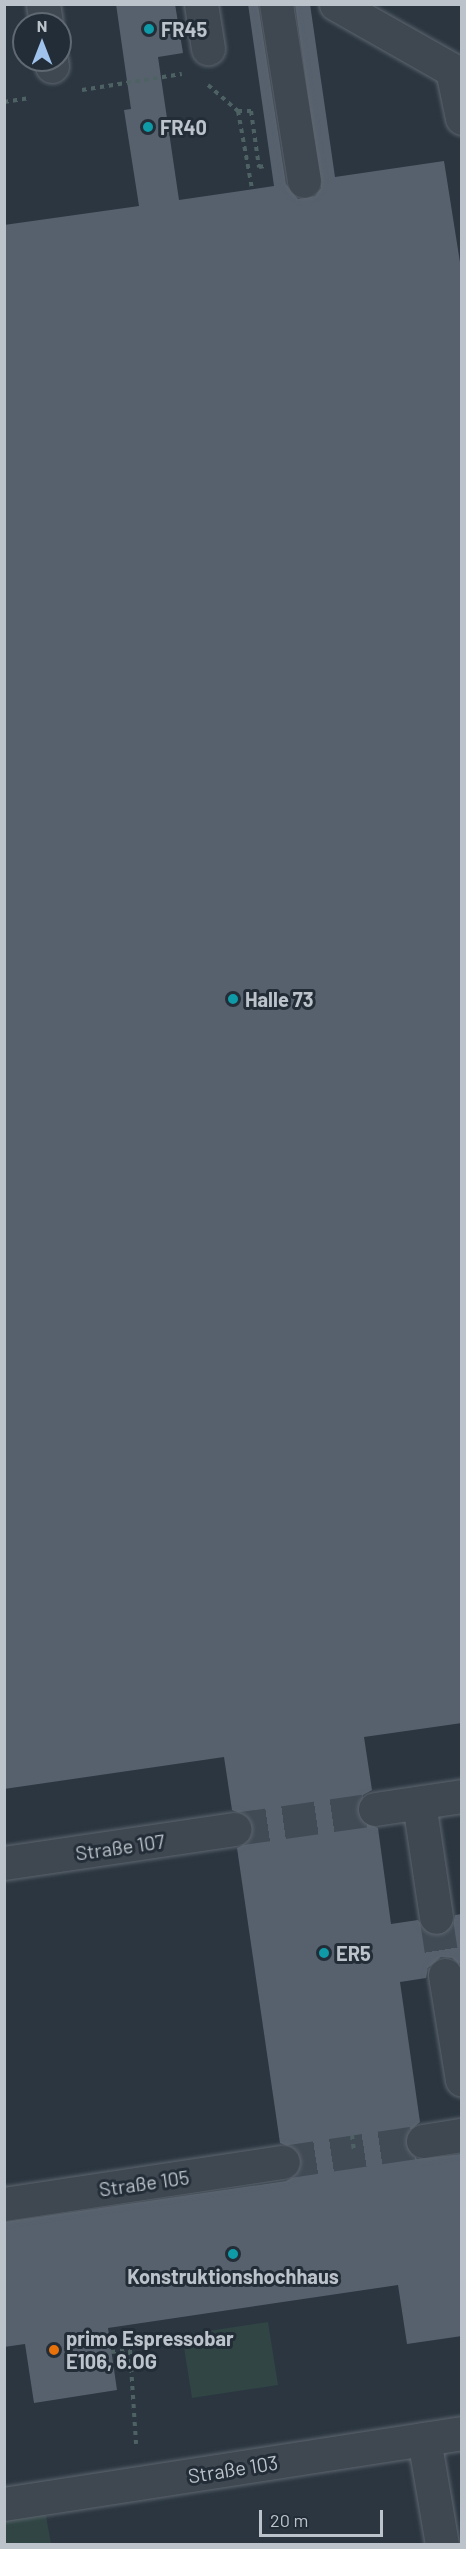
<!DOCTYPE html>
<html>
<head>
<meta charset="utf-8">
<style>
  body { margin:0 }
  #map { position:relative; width:466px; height:2549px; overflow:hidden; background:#2b3641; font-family:Barlow,sans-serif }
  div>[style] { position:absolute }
  .green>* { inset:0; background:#304544 }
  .building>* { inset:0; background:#57616e }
  .minor-tunnel>* { height:33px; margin-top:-16.5px; transform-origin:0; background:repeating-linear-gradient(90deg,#414b56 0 33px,transparent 0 49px) }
  .path>* { height:4px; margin-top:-2px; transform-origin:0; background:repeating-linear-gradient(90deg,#4f6263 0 4.5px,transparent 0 9px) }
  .roads { filter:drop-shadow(0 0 2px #5d666f) drop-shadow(0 0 2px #5d666f) }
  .minor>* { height:33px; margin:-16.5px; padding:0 16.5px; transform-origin:16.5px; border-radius:16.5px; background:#3f4851 }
  .dots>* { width:16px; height:16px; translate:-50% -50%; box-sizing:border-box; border:3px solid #232d37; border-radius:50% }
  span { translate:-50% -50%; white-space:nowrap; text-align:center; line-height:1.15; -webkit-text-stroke:6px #232d37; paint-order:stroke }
  .poi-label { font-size:20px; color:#bcc3cb; font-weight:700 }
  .left { translate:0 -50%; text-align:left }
  .street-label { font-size:20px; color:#bcc3cb }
  .frame { position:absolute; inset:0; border:6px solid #bcc3cb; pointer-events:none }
  .north { position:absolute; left:12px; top:12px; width:60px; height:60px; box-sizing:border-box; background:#232d37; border:2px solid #606972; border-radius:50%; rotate:0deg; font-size:16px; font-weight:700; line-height:24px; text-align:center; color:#bcc3cb }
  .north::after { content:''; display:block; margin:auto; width:21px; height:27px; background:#9fc3ed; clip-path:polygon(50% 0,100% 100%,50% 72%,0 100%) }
  .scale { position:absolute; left:259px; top:2510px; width:124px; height:27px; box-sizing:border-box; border:3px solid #bcc3cb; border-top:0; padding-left:8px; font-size:18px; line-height:21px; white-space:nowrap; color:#bcc3cb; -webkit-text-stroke:4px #232d37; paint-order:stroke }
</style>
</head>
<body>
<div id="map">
  <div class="green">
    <div style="clip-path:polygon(268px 2322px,278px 2385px,192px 2398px,182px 2335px)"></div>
    <div style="clip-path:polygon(45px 2510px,51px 2544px,5px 2544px,5px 2516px)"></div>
  </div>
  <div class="building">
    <div style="clip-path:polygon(116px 4px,175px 4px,183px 53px,158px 57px,179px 200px,274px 186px,248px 4px,258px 4px,286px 184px,298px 199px,315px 196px,321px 188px,295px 4px,310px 4px,335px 177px,444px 161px,462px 275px,462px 1723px,364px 1737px,372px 1790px,363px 1795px,356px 1811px,361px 1821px,378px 1828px,391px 1924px,418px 1920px,429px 1934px,439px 1935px,453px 1924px,455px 1915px,462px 1914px,462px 1967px,452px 1958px,441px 1957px,428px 1968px,426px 1978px,400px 1982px,420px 2122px,406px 2134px,405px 2144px,417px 2159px,462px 2154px,462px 2336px,407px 2344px,398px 2285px,108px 2328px,117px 2390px,34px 2403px,25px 2344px,4px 2347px,4px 2222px,286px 2181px,295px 2176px,302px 2160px,297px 2150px,280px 2143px,237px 1848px,247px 1843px,254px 1827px,249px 1817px,232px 1810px,224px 1757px,4px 1789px,4px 225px,139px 206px,124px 110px,131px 109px)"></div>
  </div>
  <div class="minor-tunnel">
    <div style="left:235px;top:1829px;width:141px;rotate:-8.1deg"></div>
    <div style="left:436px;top:1917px;width:59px;rotate:81.2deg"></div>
    <div style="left:283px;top:2162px;width:142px;rotate:-8.5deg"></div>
  </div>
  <div class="path">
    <div style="left:208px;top:85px;width:40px;rotate:41deg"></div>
    <div style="left:238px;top:111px;width:79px;rotate:79.8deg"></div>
    <div style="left:82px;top:90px;width:101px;rotate:-9.1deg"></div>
    <div style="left:4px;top:102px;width:26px;rotate:-9deg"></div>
    <div style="left:238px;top:111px;width:13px"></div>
    <div style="left:251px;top:111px;width:57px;rotate:81.9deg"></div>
    <div style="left:259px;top:167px;width:6px;rotate:-9deg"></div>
    <div style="left:352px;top:2135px;width:17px;rotate:83deg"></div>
    <div style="left:111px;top:2352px;width:19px;rotate:-6deg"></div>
    <div style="left:130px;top:2350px;width:94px;rotate:86.3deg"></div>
  </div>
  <div class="roads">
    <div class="minor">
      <div style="left:43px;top:4px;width:20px;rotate:81deg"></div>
      <div style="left:201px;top:4px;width:45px;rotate:81deg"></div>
      <div style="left:276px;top:4px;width:179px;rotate:81deg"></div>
      <div style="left:336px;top:4px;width:133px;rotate:29.6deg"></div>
      <div style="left:452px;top:70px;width:49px;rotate:78.2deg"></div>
      <div style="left:51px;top:60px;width:6px;rotate:81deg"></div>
      <div style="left:419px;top:1803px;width:115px;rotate:81.5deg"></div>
      <div style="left:375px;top:1809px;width:88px;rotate:-8.5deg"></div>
      <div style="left:4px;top:1863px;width:233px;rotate:-8.4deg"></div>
      <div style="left:445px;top:1975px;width:106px;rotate:80.8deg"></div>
      <div style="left:423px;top:2141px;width:39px;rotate:-9deg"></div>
      <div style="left:4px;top:2204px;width:282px;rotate:-8.6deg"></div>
      <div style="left:424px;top:2439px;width:107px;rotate:80.3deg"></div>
      <div style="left:4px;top:2504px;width:463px;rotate:-8.8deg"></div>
    </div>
  </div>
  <div class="dots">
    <div style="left:149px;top:29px;background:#0f9aa8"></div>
    <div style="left:148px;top:127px;background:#0f9aa8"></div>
    <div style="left:233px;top:999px;background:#0f9aa8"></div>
    <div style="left:324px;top:1953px;background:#0f9aa8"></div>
    <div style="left:233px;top:2254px;background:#0f9aa8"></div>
    <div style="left:54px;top:2350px;background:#e8710a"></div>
  </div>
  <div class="poi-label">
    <span class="left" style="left:161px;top:29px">FR45</span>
    <span class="left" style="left:160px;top:127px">FR40</span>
    <span class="left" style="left:245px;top:999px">Halle 73</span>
    <span class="left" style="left:336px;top:1953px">ER5</span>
    <span style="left:233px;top:2276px">Konstruktionshochhaus</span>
    <span class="left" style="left:66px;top:2350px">primo Espressobar<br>E106, 6.OG</span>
  </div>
  <div class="street-label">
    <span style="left:120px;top:1847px;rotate:-8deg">Straße 107</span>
    <span style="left:144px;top:2183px;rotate:-8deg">Straße 105</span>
    <span style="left:233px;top:2469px;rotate:-9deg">Straße 103</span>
  </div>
  <div class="frame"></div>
  <div class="north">N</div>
  <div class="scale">20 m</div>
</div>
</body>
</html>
